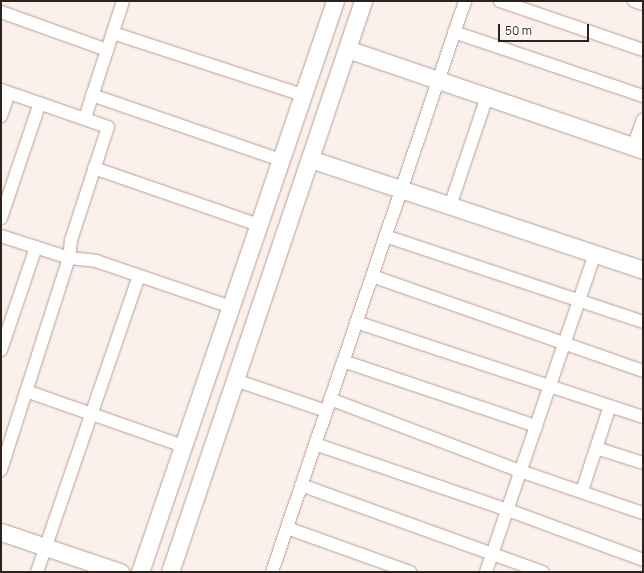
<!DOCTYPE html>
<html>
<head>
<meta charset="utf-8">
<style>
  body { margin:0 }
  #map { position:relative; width:644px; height:573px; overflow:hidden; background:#fbf1ec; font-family:Manrope,sans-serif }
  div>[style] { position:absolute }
  .roads { filter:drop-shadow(0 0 1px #b69e92) drop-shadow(0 0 1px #b69e92) }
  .street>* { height:12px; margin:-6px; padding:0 6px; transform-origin:6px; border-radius:6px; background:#fff }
  .secondary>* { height:17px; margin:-8.5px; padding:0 8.5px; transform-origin:8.5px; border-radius:8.5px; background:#fff }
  span { translate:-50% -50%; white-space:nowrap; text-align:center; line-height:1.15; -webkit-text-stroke:3px #fff; paint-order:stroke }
  .frame { position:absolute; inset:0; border:2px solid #2b221d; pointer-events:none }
  .scale { position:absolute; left:498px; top:24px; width:91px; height:18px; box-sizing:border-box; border:2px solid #2b221d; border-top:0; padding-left:5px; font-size:12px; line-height:14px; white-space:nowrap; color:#2b221d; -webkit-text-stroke:3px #fff; paint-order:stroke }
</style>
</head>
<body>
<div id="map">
  <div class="roads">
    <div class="street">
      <div style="left:500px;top:1px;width:151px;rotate:18.9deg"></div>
      <div style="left:634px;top:1px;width:9px;rotate:18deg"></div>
      <div style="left:1px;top:12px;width:113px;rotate:19.7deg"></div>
      <div style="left:454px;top:32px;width:200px;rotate:18.7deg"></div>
      <div style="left:113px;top:33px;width:200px;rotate:18.1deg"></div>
      <div style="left:1px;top:90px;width:113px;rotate:19.1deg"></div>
      <div style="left:108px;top:127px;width:119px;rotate:108.1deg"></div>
      <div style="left:71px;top:240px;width:18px;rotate:96deg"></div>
      <div style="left:69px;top:258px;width:223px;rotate:107.8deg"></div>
      <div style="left:92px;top:95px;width:200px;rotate:19deg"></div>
      <div style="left:1px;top:116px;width:24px;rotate:-71deg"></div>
      <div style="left:85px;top:118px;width:123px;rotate:-72deg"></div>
      <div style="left:633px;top:147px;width:29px;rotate:-70deg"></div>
      <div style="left:94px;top:168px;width:175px;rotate:19.1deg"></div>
      <div style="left:450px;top:206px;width:115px;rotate:-71.3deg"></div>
      <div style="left:1px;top:218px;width:121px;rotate:-71.3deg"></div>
      <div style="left:1px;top:236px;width:71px;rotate:17.9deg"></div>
      <div style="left:69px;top:258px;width:27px;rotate:6deg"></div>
      <div style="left:96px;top:261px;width:143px;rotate:18.8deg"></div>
      <div style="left:385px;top:236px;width:272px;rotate:18.4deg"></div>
      <div style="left:372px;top:276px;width:287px;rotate:19.3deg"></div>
      <div style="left:356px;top:322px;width:302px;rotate:18.3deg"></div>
      <div style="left:1px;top:350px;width:109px;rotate:-71.2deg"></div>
      <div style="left:343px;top:361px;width:204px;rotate:18.6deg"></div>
      <div style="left:235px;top:380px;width:96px;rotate:18.8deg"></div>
      <div style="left:26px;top:391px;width:166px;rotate:19.3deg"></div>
      <div style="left:330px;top:399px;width:203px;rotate:20.8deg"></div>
      <div style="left:520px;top:471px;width:130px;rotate:18.9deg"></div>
      <div style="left:315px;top:444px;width:204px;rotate:18.9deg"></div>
      <div style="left:508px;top:510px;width:144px;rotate:20.3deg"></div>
      <div style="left:596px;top:448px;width:49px;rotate:17.7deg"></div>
      <div style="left:301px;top:485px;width:257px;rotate:19.8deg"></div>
      <div style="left:582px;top:491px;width:89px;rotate:-71.8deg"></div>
      <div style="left:287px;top:528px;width:131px;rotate:19.7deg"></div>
      <div style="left:37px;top:572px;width:313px;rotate:-71deg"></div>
      <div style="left:272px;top:572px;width:603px;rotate:-71.32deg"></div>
      <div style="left:486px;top:572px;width:336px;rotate:-71.1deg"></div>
    </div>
    <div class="secondary">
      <div style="left:347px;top:49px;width:313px;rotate:18.8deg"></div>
      <div style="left:310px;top:159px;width:351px;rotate:18.4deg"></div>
      <div style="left:1px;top:532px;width:126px;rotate:18.6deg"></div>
      <div style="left:140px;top:572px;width:603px;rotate:-71.14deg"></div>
      <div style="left:170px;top:572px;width:603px;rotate:-71.32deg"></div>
    </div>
  </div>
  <div class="frame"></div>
  <div class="scale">50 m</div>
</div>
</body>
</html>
